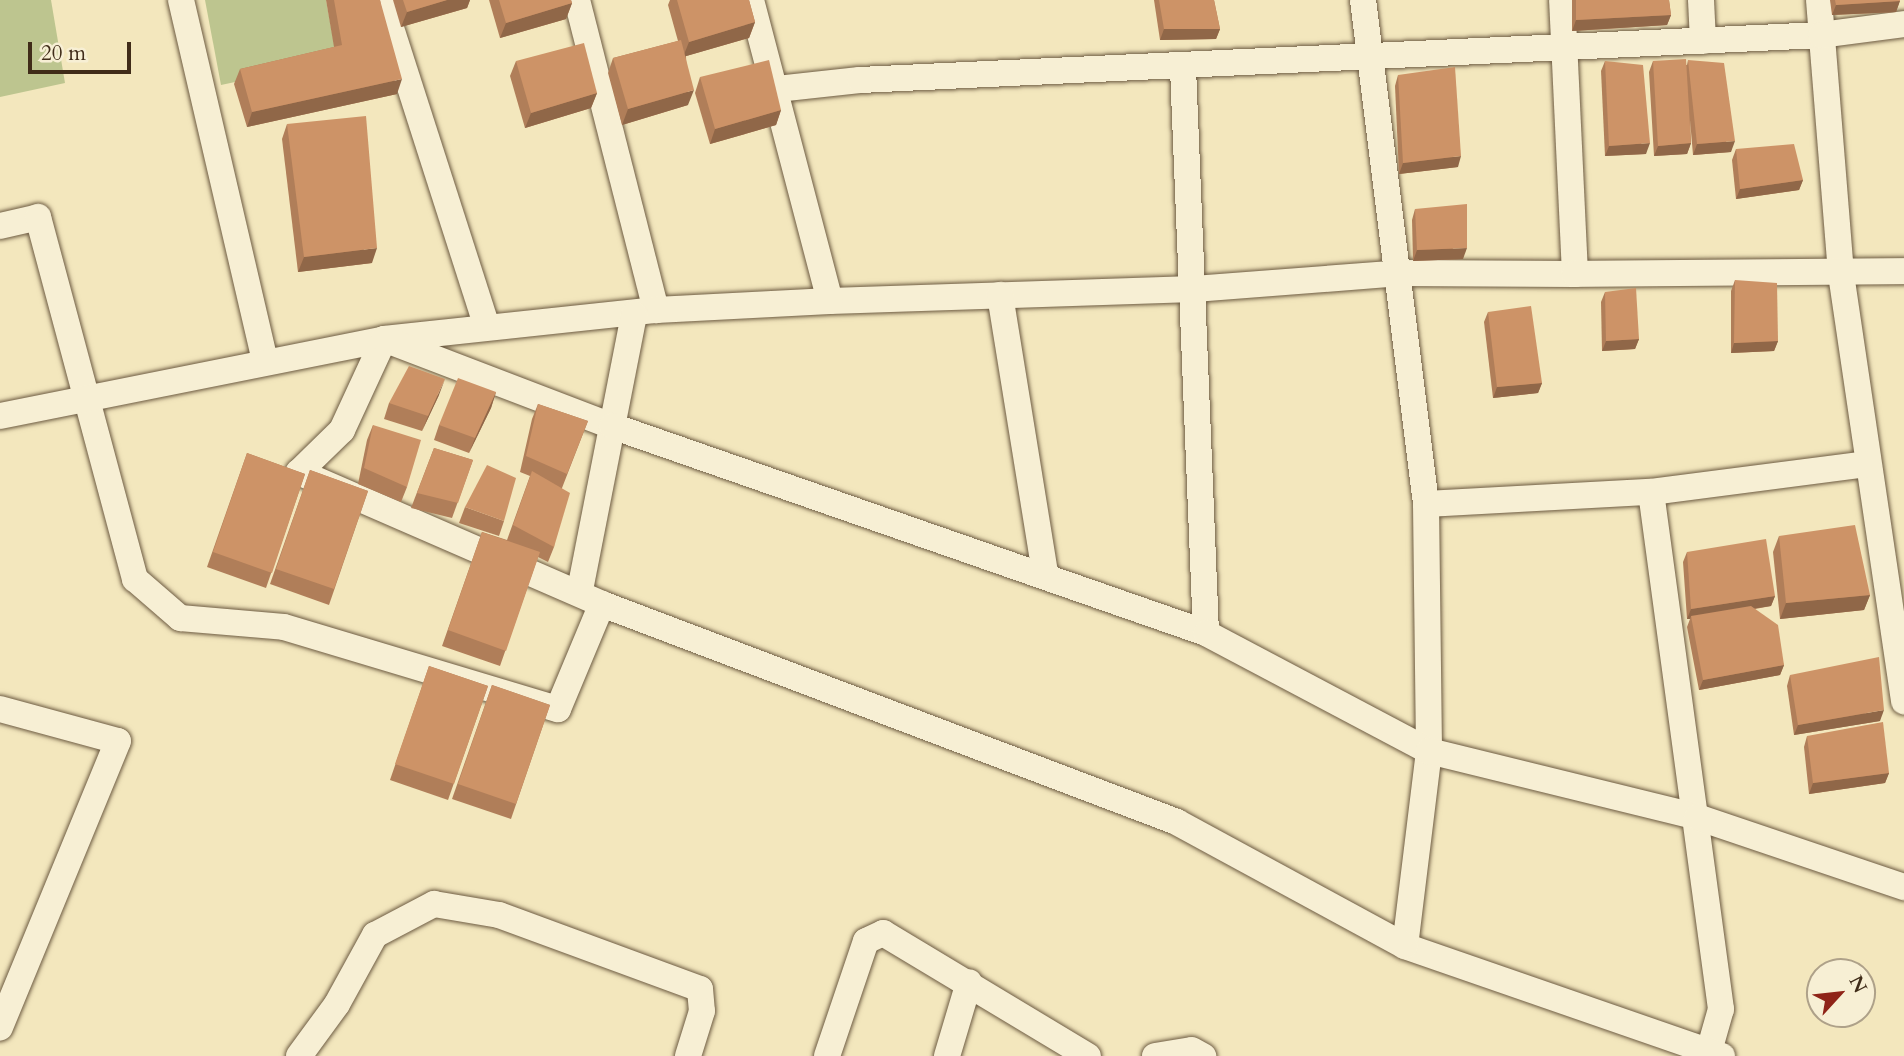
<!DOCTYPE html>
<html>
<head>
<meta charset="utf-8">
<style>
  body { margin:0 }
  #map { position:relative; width:1904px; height:1056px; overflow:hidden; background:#f3e7bd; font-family:Cardo,serif }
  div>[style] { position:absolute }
  .green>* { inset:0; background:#bdc58f }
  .roads { filter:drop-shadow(0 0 2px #6d5b42) drop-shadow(0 0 2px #6d5b42) }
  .minor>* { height:26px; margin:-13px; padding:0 13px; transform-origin:13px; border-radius:13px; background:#f7efd4 }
  .wall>* { inset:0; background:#b07e59 }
  .shaded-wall>* { inset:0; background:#906748 }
  .building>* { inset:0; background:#cd9367 }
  span { translate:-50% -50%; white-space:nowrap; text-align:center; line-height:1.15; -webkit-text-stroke:5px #f7efd4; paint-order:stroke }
  .north { position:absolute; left:1806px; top:958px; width:70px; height:70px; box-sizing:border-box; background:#f7efd4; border:2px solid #aea189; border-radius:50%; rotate:63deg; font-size:19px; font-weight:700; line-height:28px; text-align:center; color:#402c19 }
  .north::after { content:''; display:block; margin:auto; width:24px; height:32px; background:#8f2418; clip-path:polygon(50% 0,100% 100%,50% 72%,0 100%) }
  .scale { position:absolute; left:28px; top:42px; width:103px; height:32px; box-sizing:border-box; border:4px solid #402c19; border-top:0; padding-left:9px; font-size:21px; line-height:24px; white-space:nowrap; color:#402c19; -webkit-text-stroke:5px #f7efd4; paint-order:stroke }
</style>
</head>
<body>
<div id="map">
  <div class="green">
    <div style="clip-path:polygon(0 0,51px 0,65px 83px,0 97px)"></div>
    <div style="clip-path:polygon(205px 0,326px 0,337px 60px,221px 85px)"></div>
  </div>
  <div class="roads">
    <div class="minor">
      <div style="left:181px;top:0;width:367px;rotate:76.9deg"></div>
      <div style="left:382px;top:0;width:343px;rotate:72.2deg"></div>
      <div style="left:577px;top:0;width:320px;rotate:75.7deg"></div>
      <div style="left:751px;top:0;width:311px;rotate:75.3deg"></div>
      <div style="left:830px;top:301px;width:364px;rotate:-1.9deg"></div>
      <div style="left:1194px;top:289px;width:207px;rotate:-4.4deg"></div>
      <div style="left:1400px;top:273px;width:175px;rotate:0.3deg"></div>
      <div style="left:1575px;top:274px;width:274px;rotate:-92.7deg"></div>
      <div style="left:1363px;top:0;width:508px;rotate:82.87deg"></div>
      <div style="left:1426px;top:504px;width:247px;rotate:89.3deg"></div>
      <div style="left:1429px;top:751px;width:196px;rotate:97deg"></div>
      <div style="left:1701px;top:0;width:41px;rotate:87.2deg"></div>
      <div style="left:1819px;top:0;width:275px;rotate:85.4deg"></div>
      <div style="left:1841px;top:274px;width:432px;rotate:81.6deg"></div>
      <div style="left:1183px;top:68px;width:565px;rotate:87.67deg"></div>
      <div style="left:777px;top:89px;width:83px;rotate:-6.2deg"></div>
      <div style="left:860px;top:80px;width:962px;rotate:-2.68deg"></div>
      <div style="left:1821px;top:35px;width:84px;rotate:-7.5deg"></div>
      <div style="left:0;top:226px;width:39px;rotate:-13deg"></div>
      <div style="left:38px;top:217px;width:375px;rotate:75deg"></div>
      <div style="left:135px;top:579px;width:60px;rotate:40.9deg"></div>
      <div style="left:180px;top:618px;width:104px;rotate:4.9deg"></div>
      <div style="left:284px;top:627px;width:286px;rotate:16.7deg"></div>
      <div style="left:558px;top:709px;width:114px;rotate:-67.3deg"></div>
      <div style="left:1575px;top:274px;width:329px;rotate:-0.5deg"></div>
      <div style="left:1000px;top:295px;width:283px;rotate:80.8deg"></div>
      <div style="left:0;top:416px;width:392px;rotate:-11.3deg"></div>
      <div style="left:384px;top:339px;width:274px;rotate:-6.1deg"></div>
      <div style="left:656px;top:310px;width:174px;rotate:-3deg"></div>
      <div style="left:1651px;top:492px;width:522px;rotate:82.29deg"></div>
      <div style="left:1721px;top:1009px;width:44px;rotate:105.9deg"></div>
      <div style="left:1426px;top:504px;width:225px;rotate:-3.1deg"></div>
      <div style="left:1651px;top:492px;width:217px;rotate:-7.4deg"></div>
      <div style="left:580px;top:590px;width:281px;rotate:-78.9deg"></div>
      <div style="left:0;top:709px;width:122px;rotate:15.2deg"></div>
      <div style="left:118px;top:741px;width:310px;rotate:112.4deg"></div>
      <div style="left:299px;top:1056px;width:64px;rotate:-53.8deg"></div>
      <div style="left:337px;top:1004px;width:79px;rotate:-61.2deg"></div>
      <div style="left:375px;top:935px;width:67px;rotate:-27.7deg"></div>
      <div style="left:434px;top:904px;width:66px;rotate:9.6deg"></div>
      <div style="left:499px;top:915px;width:214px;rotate:20.2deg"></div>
      <div style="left:700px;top:989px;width:22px;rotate:85deg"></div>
      <div style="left:702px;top:1011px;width:47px;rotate:107.3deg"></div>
      <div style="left:827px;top:1056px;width:121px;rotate:-71.3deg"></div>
      <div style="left:866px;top:941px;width:19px;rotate:-25deg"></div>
      <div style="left:883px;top:933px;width:239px;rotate:31deg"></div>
      <div style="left:947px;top:1056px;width:77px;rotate:-73.4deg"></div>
      <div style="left:1155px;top:1056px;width:37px;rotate:-9deg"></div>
      <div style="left:1192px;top:1050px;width:13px;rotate:29deg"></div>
      <div style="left:1722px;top:1056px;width:336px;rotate:-160.9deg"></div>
      <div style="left:1405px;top:946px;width:260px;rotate:-151.5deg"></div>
      <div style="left:1177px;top:822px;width:615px;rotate:-159.24deg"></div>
      <div style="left:602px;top:604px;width:331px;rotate:-156.5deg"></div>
      <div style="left:299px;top:472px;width:60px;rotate:-44.3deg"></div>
      <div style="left:342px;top:430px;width:100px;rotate:-65.2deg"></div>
      <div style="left:384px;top:339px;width:244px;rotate:20.9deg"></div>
      <div style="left:612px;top:426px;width:629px;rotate:19.21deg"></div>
      <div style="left:1206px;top:633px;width:252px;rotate:27.9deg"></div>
      <div style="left:1429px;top:751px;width:276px;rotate:13.8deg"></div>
      <div style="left:1697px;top:817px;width:219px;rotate:18.7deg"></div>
    </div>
  </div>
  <div class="wall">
    <div style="clip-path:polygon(326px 0,380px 0,397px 94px,247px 127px,234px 84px,240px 69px,334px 47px)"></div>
    <div style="clip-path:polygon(393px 0,470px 0,467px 8px,401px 27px)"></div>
    <div style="clip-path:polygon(489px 0,571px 0,572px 3px,566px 19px,500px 38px)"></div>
    <div style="clip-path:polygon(670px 0,749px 0,755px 22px,749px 38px,686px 56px,688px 105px,622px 125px,608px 73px,613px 58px,678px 41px,668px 5px)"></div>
    <div style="clip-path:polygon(1154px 0,1214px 0,1220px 29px,1216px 39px,1160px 40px)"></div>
    <div style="clip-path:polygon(1572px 0,1669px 0,1671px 15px,1667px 25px,1572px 31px)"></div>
    <div style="clip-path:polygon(1830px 0,1900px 0,1896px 12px,1832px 15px)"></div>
    <div style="clip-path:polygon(1688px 60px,1731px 152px,1693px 155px,1690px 120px,1691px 143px,1687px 154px,1654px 156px,1649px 72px,1653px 61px,1687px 65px)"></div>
    <div style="clip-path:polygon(516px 61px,597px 93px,591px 108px,525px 128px,510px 76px)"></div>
    <div style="clip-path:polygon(1605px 61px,1646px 154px,1605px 156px,1601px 71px)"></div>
    <div style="clip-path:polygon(1398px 75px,1458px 167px,1399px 174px,1395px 86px)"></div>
    <div style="clip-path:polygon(700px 77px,781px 110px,776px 125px,710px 144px,695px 93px)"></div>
    <div style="clip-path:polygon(287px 124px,372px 263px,298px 272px,282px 139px)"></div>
    <div style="clip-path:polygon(1736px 149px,1803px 180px,1799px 190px,1736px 199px,1732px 160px)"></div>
    <div style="clip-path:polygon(1415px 209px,1463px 259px,1413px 261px,1412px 220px)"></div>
    <div style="clip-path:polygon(1735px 280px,1778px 341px,1774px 351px,1731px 353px,1731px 291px)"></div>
    <div style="clip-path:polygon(1605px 292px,1639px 339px,1635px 349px,1602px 351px,1601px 302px)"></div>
    <div style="clip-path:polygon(1488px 312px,1542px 383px,1538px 393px,1493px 398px,1484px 322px)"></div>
    <div style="clip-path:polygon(496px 392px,491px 408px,469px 453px,434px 440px,439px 425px)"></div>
    <div style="clip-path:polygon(439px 395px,422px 431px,384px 419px,389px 403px)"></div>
    <div style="clip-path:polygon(538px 404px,588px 421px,562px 488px,554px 547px,548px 562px,538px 557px,500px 666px,442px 646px,482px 532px,507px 540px,530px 476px,520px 472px,532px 419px)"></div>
    <div style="clip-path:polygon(373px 425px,407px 487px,401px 502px,358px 484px,367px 440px)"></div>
    <div style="clip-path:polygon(434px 448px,473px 460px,452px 518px,411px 508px)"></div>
    <div style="clip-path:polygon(247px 453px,305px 474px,266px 588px,207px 567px)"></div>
    <div style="clip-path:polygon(310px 470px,368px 491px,329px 605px,270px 584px)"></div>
    <div style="clip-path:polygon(465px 507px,504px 521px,499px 536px,459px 523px)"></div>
    <div style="clip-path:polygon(1779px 536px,1870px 595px,1864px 610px,1780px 619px,1773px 552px)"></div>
    <div style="clip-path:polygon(1687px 552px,1775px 596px,1771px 606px,1755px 609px,1784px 665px,1780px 675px,1699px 690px,1687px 627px,1690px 619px,1687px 619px,1683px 562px)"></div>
    <div style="clip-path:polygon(429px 666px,488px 686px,448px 800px,390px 780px)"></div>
    <div style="clip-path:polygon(1790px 675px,1880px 721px,1794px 735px,1787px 686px)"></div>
    <div style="clip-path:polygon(492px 685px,550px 705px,511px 819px,452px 799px)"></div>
    <div style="clip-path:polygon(1807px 736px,1889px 773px,1885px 783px,1809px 794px,1804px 747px)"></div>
  </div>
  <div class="shaded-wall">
    <div style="clip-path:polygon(447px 0,470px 0,467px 8px,401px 27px,407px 12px)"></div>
    <div style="clip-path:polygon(1900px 1px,1896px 12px,1832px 15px,1836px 5px)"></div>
    <div style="clip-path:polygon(572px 3px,566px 19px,500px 38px,506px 23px)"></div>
    <div style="clip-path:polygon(1671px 15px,1667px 25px,1572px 31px,1576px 20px)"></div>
    <div style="clip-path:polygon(755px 22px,749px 38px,683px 57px,689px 42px)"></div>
    <div style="clip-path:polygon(1164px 29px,1220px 29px,1216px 39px,1160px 40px)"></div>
    <div style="clip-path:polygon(402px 79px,397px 94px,247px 127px,252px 112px)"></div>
    <div style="clip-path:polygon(694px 90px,688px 105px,622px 125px,628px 109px)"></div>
    <div style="clip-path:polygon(597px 93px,591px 108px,525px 128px,531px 113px)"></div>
    <div style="clip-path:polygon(781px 110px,776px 125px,710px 144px,715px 129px)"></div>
    <div style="clip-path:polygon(1735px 141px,1731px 152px,1693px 155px,1697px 144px)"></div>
    <div style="clip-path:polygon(1650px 143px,1646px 154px,1605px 156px,1609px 146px)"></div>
    <div style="clip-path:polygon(1691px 143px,1687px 154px,1654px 156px,1658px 146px)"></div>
    <div style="clip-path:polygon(1461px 156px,1458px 167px,1399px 174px,1403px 163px)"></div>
    <div style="clip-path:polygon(1803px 180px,1799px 190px,1736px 199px,1740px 189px)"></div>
    <div style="clip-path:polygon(377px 248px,372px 263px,298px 272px,304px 257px)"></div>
    <div style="clip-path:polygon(1467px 248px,1463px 259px,1413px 261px,1417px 250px)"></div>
    <div style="clip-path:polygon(1639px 339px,1635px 349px,1602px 351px,1606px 341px)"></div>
    <div style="clip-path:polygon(1778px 341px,1774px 351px,1731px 353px,1734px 343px)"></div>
    <div style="clip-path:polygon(445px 379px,439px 395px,422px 431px,428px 416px)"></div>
    <div style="clip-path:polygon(1542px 383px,1538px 393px,1493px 398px,1497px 387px)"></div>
    <div style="clip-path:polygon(496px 392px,491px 408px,469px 453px,475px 438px)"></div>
    <div style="clip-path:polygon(1870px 595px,1864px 610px,1780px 619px,1786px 603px)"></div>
    <div style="clip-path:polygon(1775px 596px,1771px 606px,1692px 618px,1691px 616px,1690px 619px,1687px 619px,1691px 609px)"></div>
    <div style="clip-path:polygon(1784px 665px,1780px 675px,1699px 690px,1703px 680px)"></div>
    <div style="clip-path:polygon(1884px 710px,1880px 721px,1794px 735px,1798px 725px)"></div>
    <div style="clip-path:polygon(1889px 773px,1885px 783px,1809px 794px,1813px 783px)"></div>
  </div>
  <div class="building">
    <div style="clip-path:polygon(334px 0,380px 0,402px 79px,252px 112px,240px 69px,342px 45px)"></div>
    <div style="clip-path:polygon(403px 0,447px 0,407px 12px)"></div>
    <div style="clip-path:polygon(499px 0,571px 0,572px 3px,506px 23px)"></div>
    <div style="clip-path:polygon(677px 0,749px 0,755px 22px,689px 42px)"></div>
    <div style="clip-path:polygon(1159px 0,1214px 0,1220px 29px,1164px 29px)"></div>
    <div style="clip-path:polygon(1576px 0,1669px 0,1671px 15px,1576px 20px)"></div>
    <div style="clip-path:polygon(1835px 0,1900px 0,1900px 1px,1836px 5px)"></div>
    <div style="clip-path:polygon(681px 40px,694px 90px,628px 109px,613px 58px)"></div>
    <div style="clip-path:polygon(584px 43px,597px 93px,531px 113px,516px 61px)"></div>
    <div style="clip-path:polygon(1686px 59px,1691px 143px,1658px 146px,1653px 61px)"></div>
    <div style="clip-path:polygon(769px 60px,781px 110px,715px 129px,700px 77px)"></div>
    <div style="clip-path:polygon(1688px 60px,1724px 63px,1735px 141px,1697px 144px)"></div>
    <div style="clip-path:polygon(1605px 61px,1643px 65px,1650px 143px,1609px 146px)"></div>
    <div style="clip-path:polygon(1455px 67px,1461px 156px,1403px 163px,1398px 75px)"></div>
    <div style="clip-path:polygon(366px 116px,377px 248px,304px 257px,287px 124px)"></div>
    <div style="clip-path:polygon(1794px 144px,1803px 180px,1740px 189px,1736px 149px)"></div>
    <div style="clip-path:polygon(1467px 204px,1467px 248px,1417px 250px,1415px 209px)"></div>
    <div style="clip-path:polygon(1735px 280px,1777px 283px,1778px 341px,1734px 343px)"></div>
    <div style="clip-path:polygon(1636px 288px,1639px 339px,1606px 341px,1605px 292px)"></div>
    <div style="clip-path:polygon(1531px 306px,1542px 383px,1497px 387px,1488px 312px)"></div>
    <div style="clip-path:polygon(409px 366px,445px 379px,428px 416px,389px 403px)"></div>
    <div style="clip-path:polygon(458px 378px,496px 392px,475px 438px,439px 425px)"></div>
    <div style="clip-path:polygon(538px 404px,588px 421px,567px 474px,526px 456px)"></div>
    <div style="clip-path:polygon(373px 425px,421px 440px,407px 487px,364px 468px)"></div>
    <div style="clip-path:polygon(434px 448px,473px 460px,458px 503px,417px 493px)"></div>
    <div style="clip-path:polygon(247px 453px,305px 474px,272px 573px,213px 552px)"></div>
    <div style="clip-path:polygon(487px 465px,516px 478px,504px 521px,465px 507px)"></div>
    <div style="clip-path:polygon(310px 470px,368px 491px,334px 589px,276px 569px)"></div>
    <div style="clip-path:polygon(532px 471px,570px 493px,554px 547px,513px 525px)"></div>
    <div style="clip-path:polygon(1855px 525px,1870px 595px,1786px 603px,1779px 536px)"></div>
    <div style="clip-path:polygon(482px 532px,540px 552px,506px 651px,448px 630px)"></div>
    <div style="clip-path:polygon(1766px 539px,1775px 596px,1691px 609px,1687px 552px)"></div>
    <div style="clip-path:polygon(1751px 606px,1778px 625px,1784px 665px,1703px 680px,1691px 616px)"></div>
    <div style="clip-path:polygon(1879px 657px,1884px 710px,1798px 725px,1790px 675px)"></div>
    <div style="clip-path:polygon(429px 666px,488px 686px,454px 784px,395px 764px)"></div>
    <div style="clip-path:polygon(492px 685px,550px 705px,516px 804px,458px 784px)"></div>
    <div style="clip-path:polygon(1883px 722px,1889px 773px,1813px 783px,1807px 736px)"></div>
  </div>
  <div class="north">N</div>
  <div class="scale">20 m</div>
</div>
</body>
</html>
